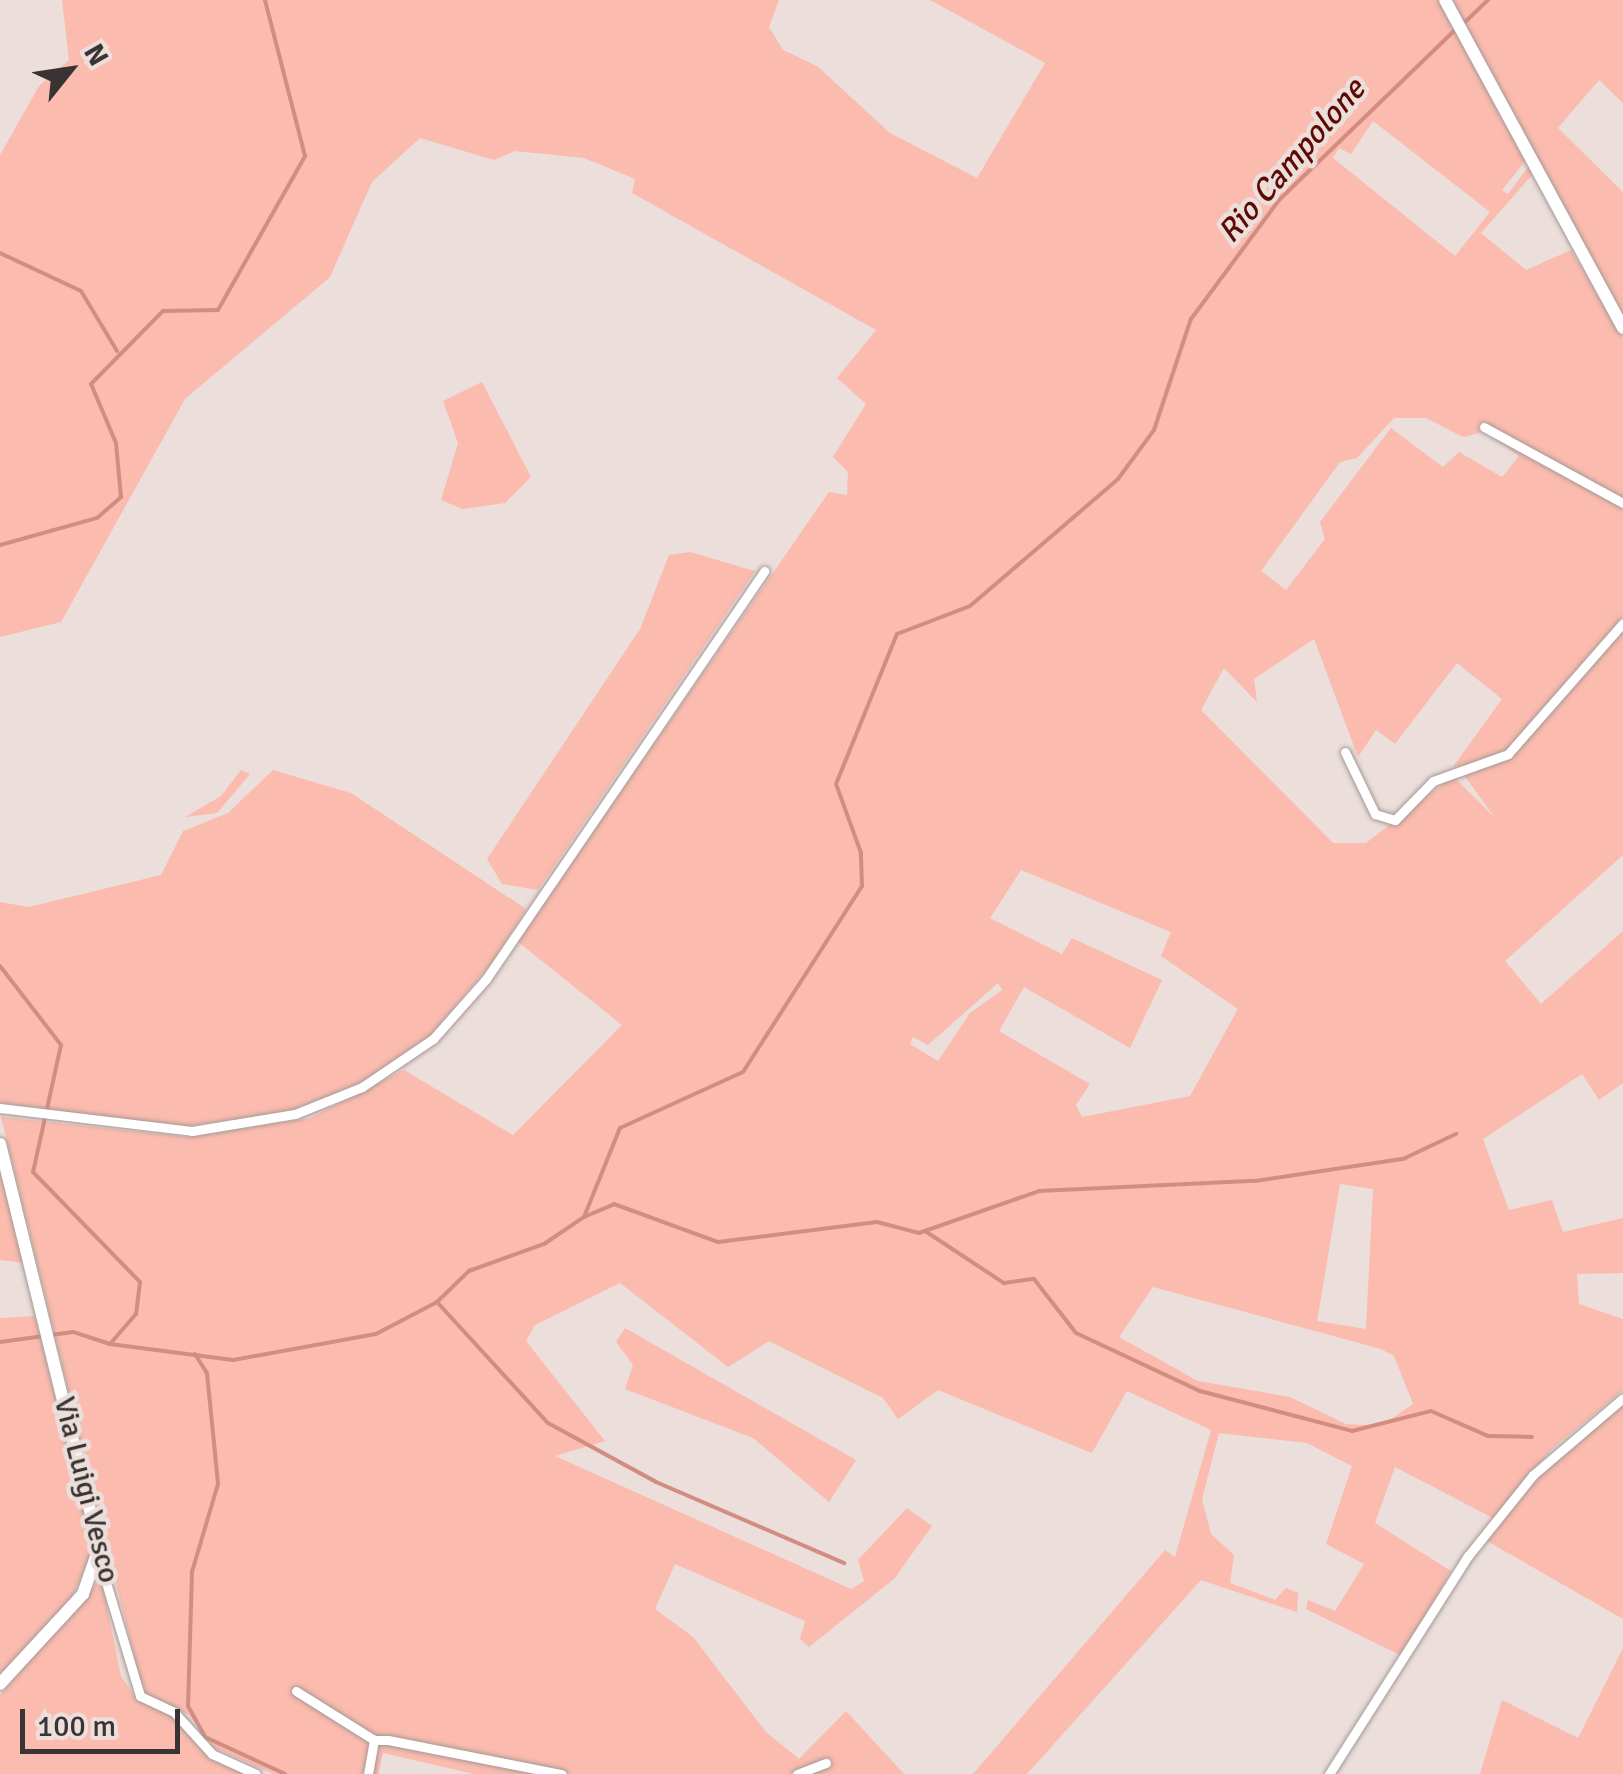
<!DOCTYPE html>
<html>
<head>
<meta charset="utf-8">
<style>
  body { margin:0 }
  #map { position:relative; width:1623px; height:1774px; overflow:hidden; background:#ebdedb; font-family:Signika,sans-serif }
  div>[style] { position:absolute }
  .green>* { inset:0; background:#fbbbae }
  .stream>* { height:4px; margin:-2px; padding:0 2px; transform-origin:2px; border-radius:2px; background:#d28d80 }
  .roads { filter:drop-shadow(0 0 2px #a49896) drop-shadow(0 0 2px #a49896) }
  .street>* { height:9px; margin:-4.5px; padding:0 4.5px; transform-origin:4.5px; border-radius:4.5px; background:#fff }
  .secondary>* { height:12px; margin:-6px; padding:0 6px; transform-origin:6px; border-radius:6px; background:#fff }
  span { translate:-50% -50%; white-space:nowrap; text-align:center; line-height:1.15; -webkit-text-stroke:9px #ebdedb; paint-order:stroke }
  .street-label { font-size:30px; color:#393433 }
  .water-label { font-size:32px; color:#5d0a02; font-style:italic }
  .north { position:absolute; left:20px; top:20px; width:100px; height:100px; -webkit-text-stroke:8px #ebdedb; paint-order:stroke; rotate:60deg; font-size:28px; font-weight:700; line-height:40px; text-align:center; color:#393433 }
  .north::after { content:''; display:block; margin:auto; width:35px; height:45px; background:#393433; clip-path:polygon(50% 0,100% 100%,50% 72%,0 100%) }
  .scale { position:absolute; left:20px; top:1709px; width:160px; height:45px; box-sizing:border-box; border:5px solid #393433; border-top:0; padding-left:12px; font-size:30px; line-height:35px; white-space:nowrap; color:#393433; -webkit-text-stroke:8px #ebdedb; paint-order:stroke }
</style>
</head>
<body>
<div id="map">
  <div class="green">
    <div style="clip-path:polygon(evenodd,62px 0,779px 0,769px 27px,783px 50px,817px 66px,890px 133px,977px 178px,1045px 63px,930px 0,1440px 0,1526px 160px,1502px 190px,1508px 194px,1529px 166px,1533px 174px,1481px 233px,1526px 270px,1571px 250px,1623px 338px,1623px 500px,1481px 424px,1483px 432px,1463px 437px,1426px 418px,1394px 418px,1357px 458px,1340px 462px,1261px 571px,1286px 590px,1325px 539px,1320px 522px,1391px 428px,1443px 467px,1459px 452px,1502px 477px,1519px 456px,1490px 435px,1623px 506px,1623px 616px,1506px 751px,1473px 764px,1453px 767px,1502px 699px,1457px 663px,1395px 744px,1376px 730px,1358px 757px,1314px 639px,1254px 679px,1257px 702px,1224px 668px,1201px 710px,1333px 843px,1366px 843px,1453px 776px,1495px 818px,1464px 775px,1508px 760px,1623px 631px,1623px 855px,1505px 961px,1541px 1004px,1623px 931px,1623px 1083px,1599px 1100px,1582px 1074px,1483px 1139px,1509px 1210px,1552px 1200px,1563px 1232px,1623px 1218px,1623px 1273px,1577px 1274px,1579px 1304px,1623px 1319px,1623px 1390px,1552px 1449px,1493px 1518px,1395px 1467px,1375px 1523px,1451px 1571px,1402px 1656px,1306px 1609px,1308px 1600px,1335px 1611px,1364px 1564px,1326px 1544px,1352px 1466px,1307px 1443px,1219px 1433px,1202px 1499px,1211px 1534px,1234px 1555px,1230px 1583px,1275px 1600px,1286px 1588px,1298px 1593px,1297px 1612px,1201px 1580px,1027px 1774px,973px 1774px,1165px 1550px,1175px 1557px,1211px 1430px,1127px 1391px,1092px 1453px,938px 1390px,898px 1419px,883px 1398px,769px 1341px,728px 1367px,620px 1283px,535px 1325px,526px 1341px,605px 1441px,555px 1456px,851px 1589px,864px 1581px,858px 1560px,907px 1508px,932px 1526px,894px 1579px,809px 1647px,800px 1639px,805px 1621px,675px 1564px,655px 1609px,693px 1637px,766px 1732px,799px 1759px,846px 1711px,904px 1774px,474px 1774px,383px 1753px,378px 1774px,273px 1774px,213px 1747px,189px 1715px,143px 1692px,1px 1117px,188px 1137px,310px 1118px,404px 1070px,513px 1135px,622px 1025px,517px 941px,829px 492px,847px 495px,848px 472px,833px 457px,866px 404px,837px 378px,876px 330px,632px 193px,635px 179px,584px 158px,515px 151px,494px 160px,420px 138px,372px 182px,330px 277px,185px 399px,61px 622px,0 637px,0 155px,39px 86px,69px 60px,62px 0,1373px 121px,1490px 212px,1455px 256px,1333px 158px,1339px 148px,1351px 154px,1373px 121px,62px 0,1021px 870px,1171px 932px,1161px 956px,1238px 1009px,1190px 1096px,1082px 1117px,1076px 1105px,1090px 1084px,999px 1031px,1024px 987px,1130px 1048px,1162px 980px,1072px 938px,1062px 954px,990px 918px,1021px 870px,62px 0,998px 983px,1002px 990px,970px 1013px,938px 1061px,910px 1044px,913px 1037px,928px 1045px,998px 983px,62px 0,1340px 1184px,1373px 1189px,1366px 1329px,1317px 1321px,1340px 1184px,62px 0,1153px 1287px,1381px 1349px,1394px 1356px,1413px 1404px,1381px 1426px,1346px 1424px,1290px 1397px,1198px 1381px,1119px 1337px,1153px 1287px)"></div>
    <div style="clip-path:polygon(1451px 0,1623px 0,1623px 103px,1599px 80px,1558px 128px,1623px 192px,1623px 315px)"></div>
    <div style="clip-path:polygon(482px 382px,531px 477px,505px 503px,463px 509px,441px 500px,458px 443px,443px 401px)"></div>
    <div style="clip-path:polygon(690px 552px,755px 571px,538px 890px,502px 884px,487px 859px,640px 629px,669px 555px)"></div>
    <div style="clip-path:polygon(241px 770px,250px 774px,217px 813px,185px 817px,221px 796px)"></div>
    <div style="clip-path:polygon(273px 770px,351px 793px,526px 909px,495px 959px,429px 1037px,364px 1081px,294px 1111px,189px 1126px,54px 1118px,0 1103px,0 902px,29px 907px,161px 875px,183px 831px,228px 813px)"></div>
    <div style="clip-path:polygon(0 1172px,13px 1219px,24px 1263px,0 1260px)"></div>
    <div style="clip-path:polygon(35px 1316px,94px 1549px,69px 1603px,0 1676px,0 1318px)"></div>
    <div style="clip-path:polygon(625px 1328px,856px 1460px,829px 1502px,753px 1438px,625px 1389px,633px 1365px,616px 1342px)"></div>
    <div style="clip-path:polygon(1623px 1404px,1623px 1619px,1487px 1541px,1545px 1469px)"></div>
    <div style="clip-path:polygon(101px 1578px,121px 1676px,135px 1697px,176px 1718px,213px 1760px,246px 1774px,0 1774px,0 1695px)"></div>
    <div style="clip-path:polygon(1623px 1648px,1623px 1774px,1480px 1774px,1502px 1700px,1578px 1738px)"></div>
  </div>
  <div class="stream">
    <div style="left:1463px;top:24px;width:35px;rotate:-44deg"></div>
    <div style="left:0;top:253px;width:89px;rotate:25.1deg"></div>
    <div style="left:81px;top:291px;width:70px;rotate:59deg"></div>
    <div style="left:0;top:545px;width:101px;rotate:-15.6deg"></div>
    <div style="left:97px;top:518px;width:32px;rotate:-41deg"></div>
    <div style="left:121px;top:497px;width:54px;rotate:-95.3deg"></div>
    <div style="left:116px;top:443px;width:64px;rotate:-113deg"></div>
    <div style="left:91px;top:384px;width:103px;rotate:-45.4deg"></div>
    <div style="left:163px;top:311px;width:55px;rotate:-1deg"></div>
    <div style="left:218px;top:310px;width:177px;rotate:-60.5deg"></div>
    <div style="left:305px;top:156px;width:161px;rotate:-104.4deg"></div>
    <div style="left:0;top:966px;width:100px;rotate:52.3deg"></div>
    <div style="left:61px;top:1045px;width:130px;rotate:102.4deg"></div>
    <div style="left:33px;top:1172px;width:153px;rotate:45.8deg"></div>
    <div style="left:140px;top:1282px;width:32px;rotate:97deg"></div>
    <div style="left:136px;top:1314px;width:40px;rotate:131deg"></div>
    <div style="left:110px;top:1344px;width:39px;rotate:-162deg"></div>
    <div style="left:73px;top:1332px;width:74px;rotate:172.2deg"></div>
    <div style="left:584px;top:1217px;width:33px;rotate:-23deg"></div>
    <div style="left:614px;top:1204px;width:111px;rotate:20.1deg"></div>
    <div style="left:718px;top:1242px;width:160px;rotate:-7.2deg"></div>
    <div style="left:877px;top:1222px;width:43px;rotate:14.7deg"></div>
    <div style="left:919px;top:1233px;width:127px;rotate:-19.3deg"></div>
    <div style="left:1039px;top:1191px;width:216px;rotate:-2.7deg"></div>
    <div style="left:1255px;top:1181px;width:150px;rotate:-8.5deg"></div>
    <div style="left:1403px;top:1159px;width:59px;rotate:-25.3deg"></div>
    <div style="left:925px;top:1231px;width:95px;rotate:33.4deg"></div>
    <div style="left:1004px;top:1283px;width:30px;rotate:-8deg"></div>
    <div style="left:1034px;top:1279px;width:68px;rotate:52.1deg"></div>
    <div style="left:1076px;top:1333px;width:137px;rotate:25.1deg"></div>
    <div style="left:1200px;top:1391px;width:157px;rotate:14.7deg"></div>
    <div style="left:1352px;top:1431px;width:81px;rotate:-14.2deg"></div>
    <div style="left:1431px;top:1411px;width:62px;rotate:23.7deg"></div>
    <div style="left:1488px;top:1436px;width:44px;rotate:1.3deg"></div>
    <div style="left:437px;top:1302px;width:164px;rotate:47.5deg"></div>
    <div style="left:548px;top:1423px;width:123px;rotate:28.6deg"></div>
    <div style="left:656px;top:1482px;width:205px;rotate:23.3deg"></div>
    <div style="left:110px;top:1344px;width:124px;rotate:7.4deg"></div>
    <div style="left:233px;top:1360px;width:145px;rotate:-10.3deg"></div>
    <div style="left:376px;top:1334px;width:69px;rotate:-27.7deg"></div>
    <div style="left:437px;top:1302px;width:45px;rotate:-44.1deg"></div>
    <div style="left:469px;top:1271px;width:80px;rotate:-19.8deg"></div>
    <div style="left:544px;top:1244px;width:48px;rotate:-34deg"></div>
    <div style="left:584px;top:1217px;width:96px;rotate:-68deg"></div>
    <div style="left:620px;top:1128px;width:135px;rotate:-24.5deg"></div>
    <div style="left:743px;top:1072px;width:221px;rotate:-57.4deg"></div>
    <div style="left:862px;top:886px;width:33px;rotate:-92deg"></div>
    <div style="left:861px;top:853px;width:73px;rotate:-109.9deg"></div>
    <div style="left:836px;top:784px;width:162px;rotate:-67.9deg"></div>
    <div style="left:897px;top:634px;width:78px;rotate:-21deg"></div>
    <div style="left:970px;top:606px;width:195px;rotate:-40.6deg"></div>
    <div style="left:1118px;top:479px;width:61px;rotate:-53.7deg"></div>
    <div style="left:1154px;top:430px;width:117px;rotate:-71.6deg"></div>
    <div style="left:1191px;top:319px;width:148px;rotate:-53.5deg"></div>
    <div style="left:1279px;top:200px;width:245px;rotate:-44deg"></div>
    <div style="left:195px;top:1354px;width:22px;rotate:58deg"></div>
    <div style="left:207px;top:1373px;width:112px;rotate:84.3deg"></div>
    <div style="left:218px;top:1484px;width:92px;rotate:106.5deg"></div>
    <div style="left:192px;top:1572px;width:134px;rotate:91.7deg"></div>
    <div style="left:188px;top:1706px;width:35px;rotate:61deg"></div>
    <div style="left:205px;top:1737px;width:88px;rotate:24.8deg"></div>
  </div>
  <div class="roads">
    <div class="street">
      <div style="left:1484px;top:427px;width:158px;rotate:28.7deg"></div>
      <div style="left:1345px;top:752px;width:69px;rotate:64.2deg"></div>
      <div style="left:1375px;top:814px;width:21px;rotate:17deg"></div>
      <div style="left:1395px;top:820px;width:54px;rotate:-45.7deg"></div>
      <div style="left:1433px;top:781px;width:80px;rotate:-19.8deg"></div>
      <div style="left:1508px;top:754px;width:174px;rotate:-48.7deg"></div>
      <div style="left:0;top:1108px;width:193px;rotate:6.8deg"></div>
      <div style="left:192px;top:1131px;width:104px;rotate:-9.4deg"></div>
      <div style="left:295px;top:1114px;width:72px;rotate:-21.9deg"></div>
      <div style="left:362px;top:1087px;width:86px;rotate:-34.1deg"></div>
      <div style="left:433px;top:1039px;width:80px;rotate:-48.5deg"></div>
      <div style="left:486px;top:979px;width:494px;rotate:-55.7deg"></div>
      <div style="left:99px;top:1559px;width:143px;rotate:73.3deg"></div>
      <div style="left:140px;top:1696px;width:38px;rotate:25deg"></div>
      <div style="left:174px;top:1712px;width:57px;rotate:47.9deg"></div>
      <div style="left:212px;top:1754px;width:48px;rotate:24.4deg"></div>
      <div style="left:296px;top:1691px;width:92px;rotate:32.1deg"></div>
      <div style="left:368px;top:1774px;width:35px;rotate:-80deg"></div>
      <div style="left:374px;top:1740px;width:14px"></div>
      <div style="left:388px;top:1740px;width:177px;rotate:11.1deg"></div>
      <div style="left:797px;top:1774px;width:31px;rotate:-21deg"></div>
      <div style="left:1329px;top:1774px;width:259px;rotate:-57.5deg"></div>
      <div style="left:1468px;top:1556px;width:104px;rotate:-51.3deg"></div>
      <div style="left:1533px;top:1475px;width:118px;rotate:-40.5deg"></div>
    </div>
    <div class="secondary">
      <div style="left:1445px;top:0;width:373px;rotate:61.5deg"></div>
      <div style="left:0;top:1144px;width:416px;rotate:76.2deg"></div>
      <div style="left:99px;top:1548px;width:49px;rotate:109.2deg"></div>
      <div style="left:83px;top:1594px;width:122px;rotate:132.7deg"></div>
    </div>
  </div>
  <div class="street-label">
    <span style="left:86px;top:1490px;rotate:76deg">Via Luigi Vesco</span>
  </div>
  <div class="water-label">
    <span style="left:1292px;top:161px;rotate:-49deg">Rio Campolone</span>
  </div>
  <div class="north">N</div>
  <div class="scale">100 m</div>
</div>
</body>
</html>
